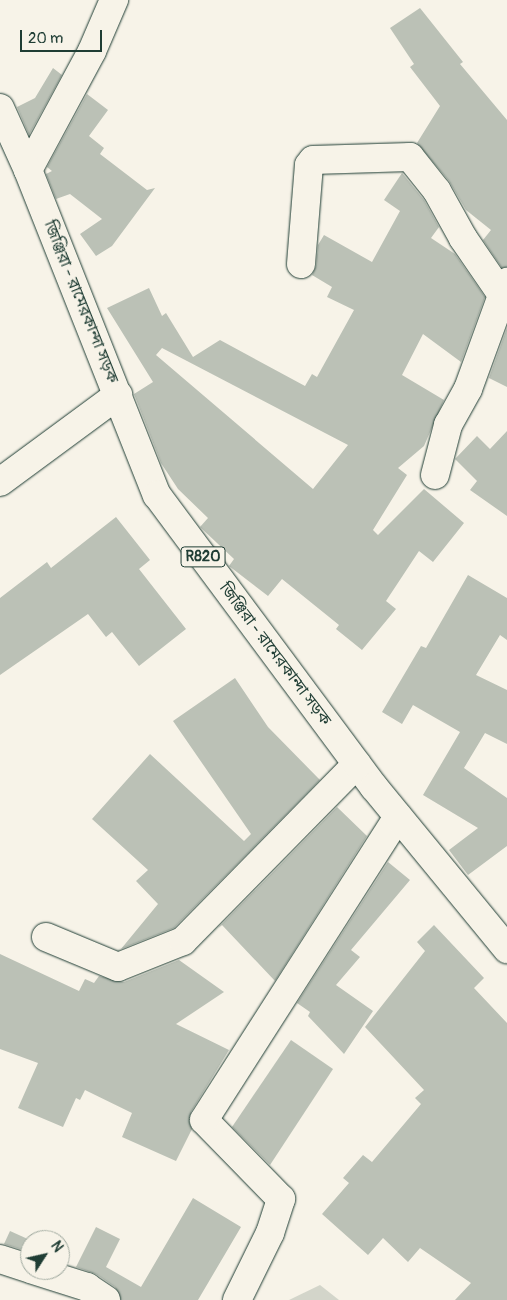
<!DOCTYPE html>
<html>
<head>
<meta charset="utf-8">
<style>
  body { margin:0 }
  #map { position:relative; width:507px; height:1300px; overflow:hidden; background:#f7f3e8; font-family:Pangolin,"Noto Sans Bengali",sans-serif }
  div>[style] { position:absolute }
  .green>* { inset:0; background:#d3d5ca }
  .building>* { inset:0; background:#bbc1b6 }
  .roads { filter:drop-shadow(0 0 1px #1f3d34) drop-shadow(0 0 1px #1f3d34) }
  .street>* { height:28px; margin:-14px; padding:0 14px; transform-origin:14px; border-radius:14px; background:#f7f3e8 }
  .primary>* { height:28px; margin:-14px; padding:0 14px; transform-origin:14px; border-radius:14px; background:#f7f3e8 }
  span { translate:-50% -50%; white-space:nowrap; text-align:center; line-height:1.15; -webkit-text-stroke:4px #f7f3e8; paint-order:stroke }
  .shield-label span { padding:1px 4px; background:#f7f3e8; border:1px solid; border-radius:4px; -webkit-text-stroke-width:0 }
  .shield-label { font-size:15px; color:#1f3d34; font-weight:700 }
  .street-label { font-size:16px; color:#1f3d34 }
  .north { position:absolute; left:20px; top:1230px; width:50px; height:50px; box-sizing:border-box; background:#f7f3e8; border:1px solid #a1aaa0; border-radius:50%; rotate:55deg; font-size:14px; font-weight:700; line-height:20px; text-align:center; color:#1f3d34 }
  .north::after { content:''; display:block; margin:auto; width:18px; height:22px; background:#1f3d34; clip-path:polygon(50% 0,100% 100%,50% 72%,0 100%) }
  .scale { position:absolute; left:20px; top:30px; width:82px; height:22px; box-sizing:border-box; border:2px solid #1f3d34; border-top:0; padding-left:6px; font-size:15px; line-height:18px; white-space:nowrap; color:#1f3d34; -webkit-text-stroke:4px #f7f3e8; paint-order:stroke }
</style>
</head>
<body>
<div id="map">
  <div class="green">
    <div style="clip-path:polygon(320px 1285px,339px 1300px,289px 1300px)"></div>
  </div>
  <div class="building">
    <div style="clip-path:polygon(420px 8px,463px 62px,460px 64px,507px 120px,507px 267px,502px 268px,483px 240px,491px 230px,466px 210px,449px 181px,417px 143px,440px 106px,410px 67px,414px 64px,390px 28px)"></div>
    <div style="clip-path:polygon(53px 68px,62px 75px,29px 135px,17px 107px,35px 98px)"></div>
    <div style="clip-path:polygon(87px 94px,108px 110px,89px 136px,104px 148px,100px 154px,147px 190px,155px 188px,112px 246px,96px 256px,80px 234px,102px 219px,70px 194px,56px 199px,46px 174px,52px 171px,47px 167px)"></div>
    <div style="clip-path:polygon(evenodd,402px 173px,424px 200px,439px 227px,431px 238px,455px 254px,485px 297px,461px 362px,423px 334px,402px 375px,444px 400px,424px 446px,398px 468px,407px 475px,373px 530px,378px 535px,424px 489px,464px 523px,433px 562px,419px 551px,386px 601px,396px 609px,362px 650px,336px 629px,339px 625px,282px 579px,268px 596px,229px 566px,234px 559px,200px 527px,208px 518px,178px 489px,161px 463px,134px 394px,153px 382px,107px 308px,149px 288px,162px 316px,166px 313px,193px 357px,220px 340px,305px 386px,312px 374px,317px 377px,354px 310px,327px 297px,332px 287px,312px 275px,316px 266px,318px 245px,324px 235px,372px 262px,400px 211px,384px 200px,402px 173px,162px 348px,187px 361px,348px 445px,313px 489px,156px 355px,162px 348px)"></div>
    <div style="clip-path:polygon(507px 328px,507px 387px,489px 378px)"></div>
    <div style="clip-path:polygon(507px 431px,507px 516px,470px 490px,477px 481px,455px 459px,477px 436px,490px 449px)"></div>
    <div style="clip-path:polygon(116px 517px,150px 560px,139px 569px,186px 629px,139px 666px,112px 632px,106px 637px,88px 614px,0 675px,0 598px,47px 562px,51px 568px)"></div>
    <div style="clip-path:polygon(468px 575px,507px 598px,507px 640px,500px 635px,476px 675px,507px 690px,507px 744px,485px 733px,464px 768px,507px 798px,507px 846px,468px 875px,449px 850px,478px 828px,423px 795px,460px 732px,413px 705px,402px 724px,382px 712px,421px 646px,426px 648px)"></div>
    <div style="clip-path:polygon(235px 678px,268px 727px,320px 780px,174px 928px,121px 949px,158px 904px,136px 881px,148px 870px,92px 819px,150px 754px,244px 841px,251px 834px,173px 721px)"></div>
    <div style="clip-path:polygon(337px 807px,367px 836px,275px 981px,222px 925px,218px 928px)"></div>
    <div style="clip-path:polygon(388px 862px,410px 880px,351px 950px,360px 957px,336px 985px,373px 1011px,344px 1054px,308px 1016px,310px 1012px,297px 1003px)"></div>
    <div style="clip-path:polygon(434px 925px,484px 978px,474px 988px,507px 1023px,507px 1300px,455px 1300px,471px 1283px,420px 1248px,408px 1262px,383px 1238px,368px 1255px,322px 1214px,349px 1183px,343px 1178px,363px 1155px,372px 1162px,421px 1104px,415px 1098px,424px 1090px,365px 1027px,425px 951px,417px 942px)"></div>
    <div style="clip-path:polygon(0 954px,79px 991px,85px 979px,94px 983px,99px 976px,124px 982px,179px 960px,224px 992px,176px 1024px,229px 1050px,191px 1112px,192px 1129px,176px 1161px,122px 1137px,132px 1113px,85px 1090px,80px 1100px,76px 1098px,63px 1127px,18px 1108px,38px 1063px,0 1049px)"></div>
    <div style="clip-path:polygon(291px 1040px,333px 1069px,270px 1165px,232px 1127px)"></div>
    <div style="clip-path:polygon(193px 1198px,241px 1227px,198px 1300px,121px 1300px,115px 1287px,96px 1274px,76px 1267px,96px 1227px,120px 1239px,106px 1267px,141px 1287px)"></div>
    <div style="clip-path:polygon(10px 1231px,30px 1240px,30px 1252px,4px 1244px)"></div>
  </div>
  <div class="roads">
    <div class="street">
      <div style="left:28px;top:170px;width:135px;rotate:-61.7deg"></div>
      <div style="left:92px;top:51px;width:56px;rotate:-66.7deg"></div>
      <div style="left:301px;top:264px;width:99px;rotate:-85.4deg"></div>
      <div style="left:309px;top:165px;width:6px;rotate:-51deg"></div>
      <div style="left:313px;top:160px;width:97px;rotate:-1.8deg"></div>
      <div style="left:410px;top:157px;width:43px;rotate:51.5deg"></div>
      <div style="left:437px;top:191px;width:54px;rotate:61deg"></div>
      <div style="left:463px;top:238px;width:69px;rotate:55.6deg"></div>
      <div style="left:435px;top:475px;width:52px;rotate:-75.4deg"></div>
      <div style="left:448px;top:425px;width:41px;rotate:-60.9deg"></div>
      <div style="left:468px;top:389px;width:114px;rotate:-70deg"></div>
      <div style="left:0;top:482px;width:147px;rotate:-36.4deg"></div>
      <div style="left:46px;top:937px;width:78px;rotate:22.6deg"></div>
      <div style="left:118px;top:967px;width:70px;rotate:-21.8deg"></div>
      <div style="left:183px;top:941px;width:248px;rotate:-45.5deg"></div>
      <div style="left:0;top:1259px;width:32px;rotate:18deg"></div>
      <div style="left:33px;top:1270px;width:57px;rotate:17.5deg"></div>
      <div style="left:87px;top:1287px;width:23px;rotate:34deg"></div>
      <div style="left:237px;top:1300px;width:75px;rotate:-63.8deg"></div>
      <div style="left:270px;top:1233px;width:36px;rotate:-72deg"></div>
      <div style="left:281px;top:1199px;width:110px;rotate:-134.3deg"></div>
      <div style="left:204px;top:1120px;width:360px;rotate:-57.4deg"></div>
    </div>
    <div class="primary">
      <div style="left:0;top:108px;width:68px;rotate:65.7deg"></div>
      <div style="left:28px;top:170px;width:350px;rotate:68.4deg"></div>
      <div style="left:157px;top:495px;width:364px;rotate:53.4deg"></div>
      <div style="left:374px;top:787px;width:210px;rotate:50.6deg"></div>
    </div>
  </div>
  <div class="shield-label">
    <span style="left:203px;top:557px">R820</span>
  </div>
  <div class="street-label">
    <span style="left:81px;top:302px;rotate:68deg">জিঞ্জিরা - রামেরকান্দা সড়ক</span>
    <span style="left:275px;top:654px;rotate:53deg">জিঞ্জিরা - রামেরকান্দা সড়ক</span>
  </div>
  <div class="north">N</div>
  <div class="scale">20 m</div>
</div>
</body>
</html>
